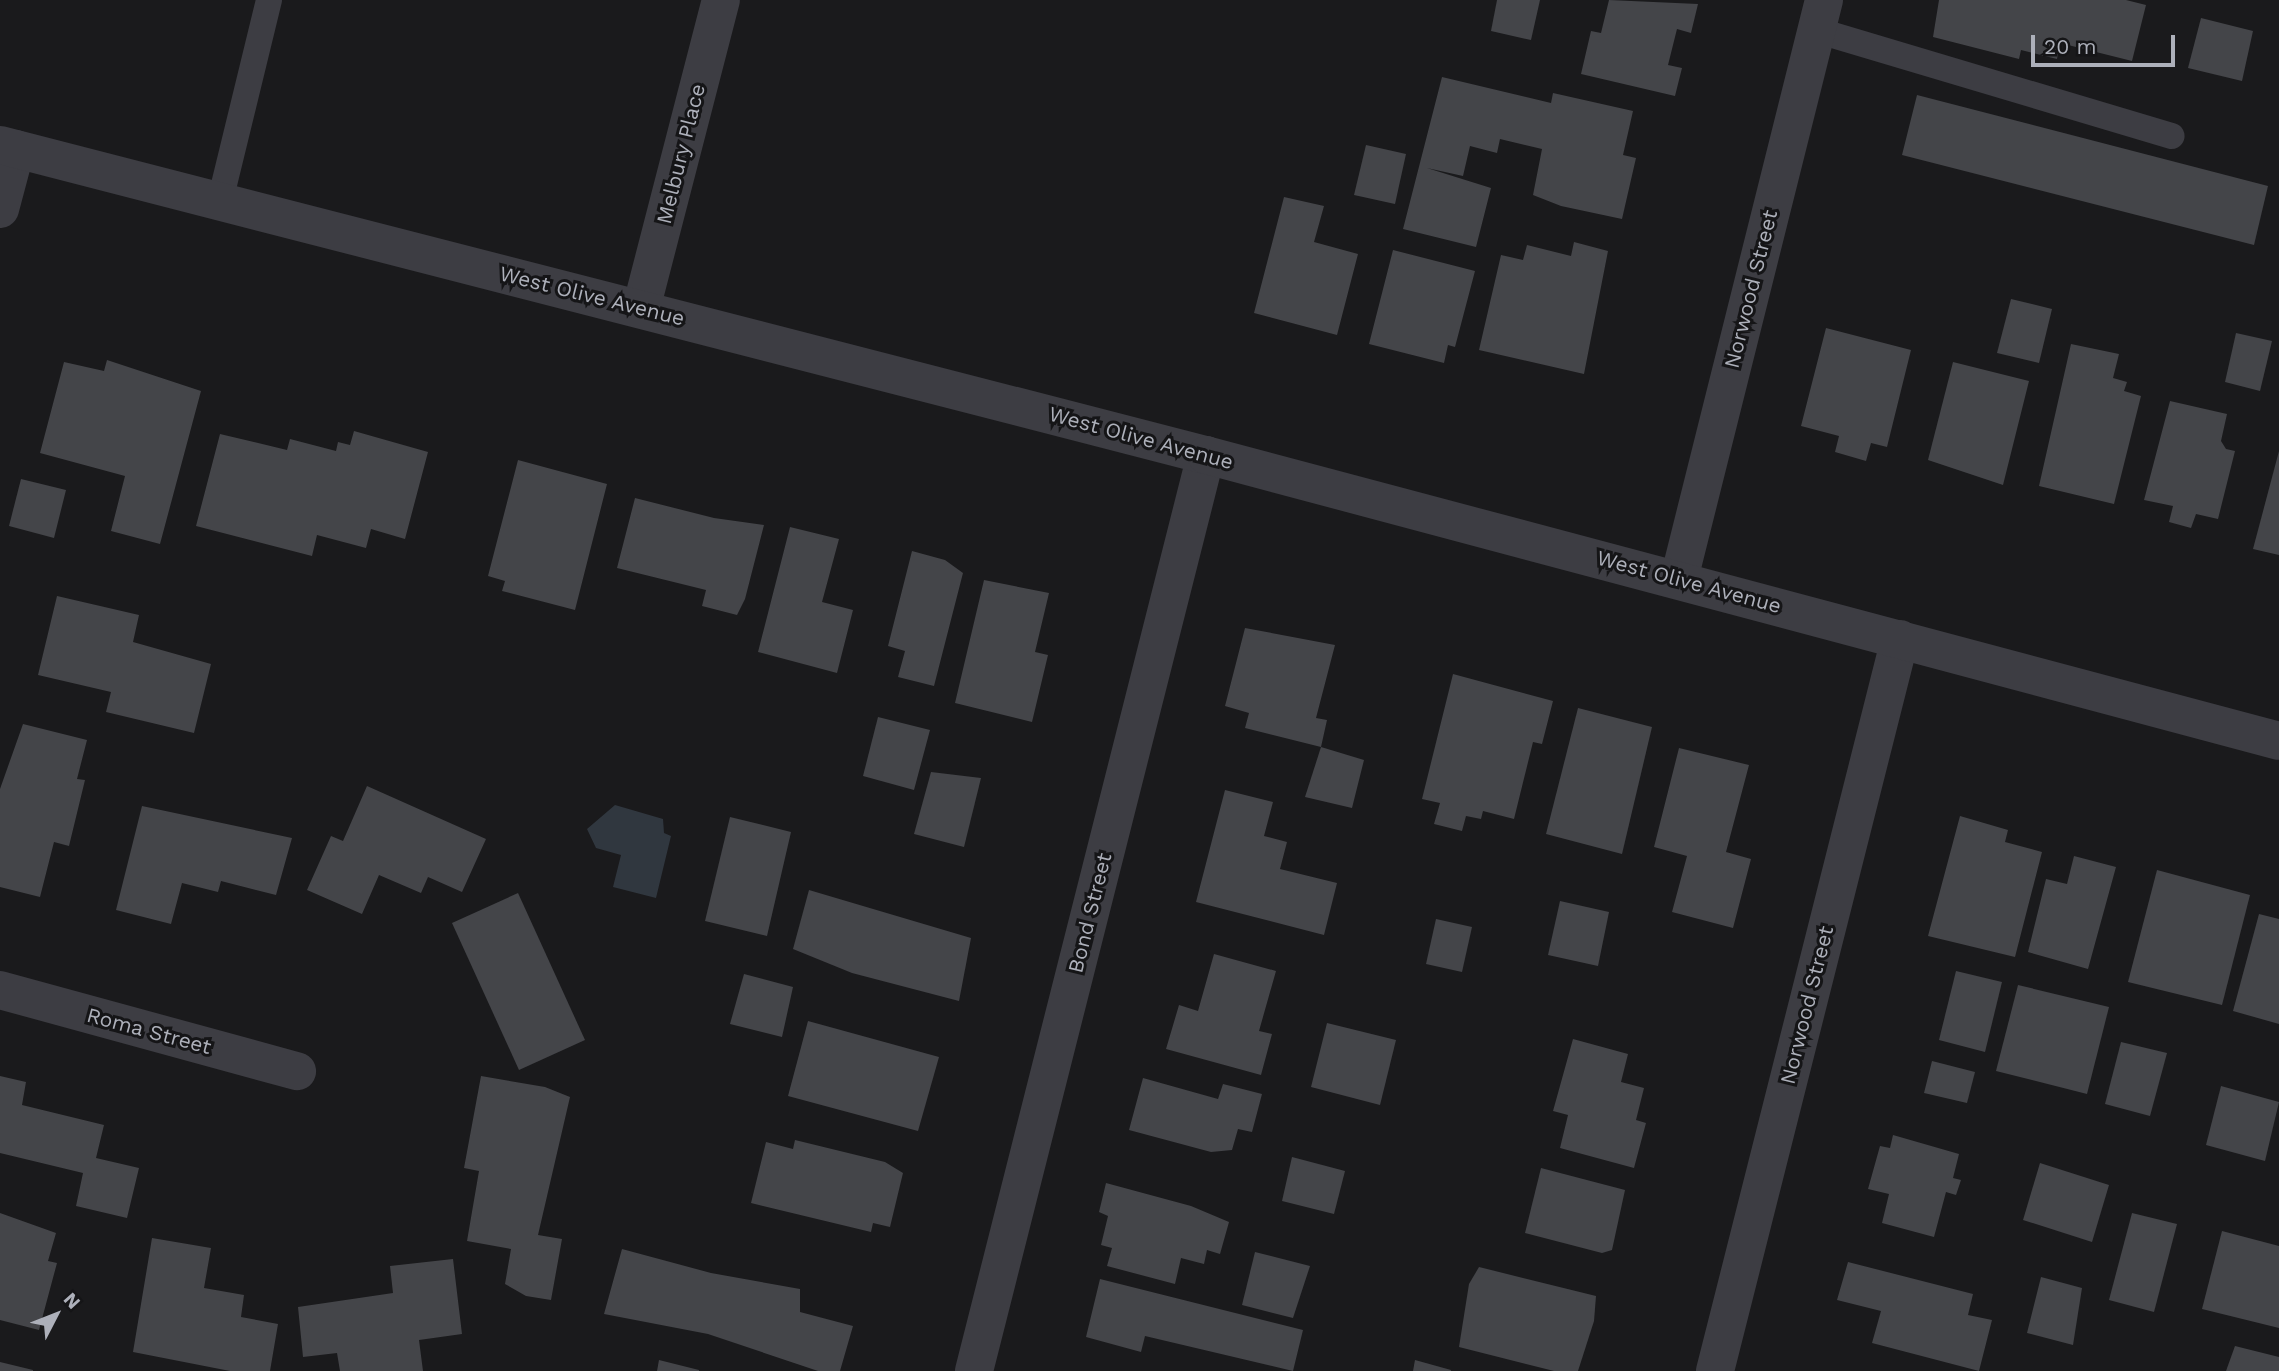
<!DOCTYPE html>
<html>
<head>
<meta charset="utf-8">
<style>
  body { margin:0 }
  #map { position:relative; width:2279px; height:1371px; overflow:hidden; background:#1a1a1c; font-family:"Work Sans",sans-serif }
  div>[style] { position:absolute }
  .water>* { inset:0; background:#30373f }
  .building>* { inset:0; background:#444549 }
  .service>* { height:26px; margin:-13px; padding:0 13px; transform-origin:13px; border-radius:13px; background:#3d3d43 }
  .minor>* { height:38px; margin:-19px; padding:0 19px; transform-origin:19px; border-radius:19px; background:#3d3d43 }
  .tertiary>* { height:38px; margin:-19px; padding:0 19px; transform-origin:19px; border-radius:19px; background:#3d3d43 }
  span { translate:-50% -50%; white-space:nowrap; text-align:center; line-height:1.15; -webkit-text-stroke:6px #151517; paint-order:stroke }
  .street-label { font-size:21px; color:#adb0ba }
  .north { position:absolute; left:21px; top:1280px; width:70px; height:70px; -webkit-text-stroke:5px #151517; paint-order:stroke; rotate:48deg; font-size:19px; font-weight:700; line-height:28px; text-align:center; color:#adb0ba }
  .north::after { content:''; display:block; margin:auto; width:24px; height:32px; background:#adb0ba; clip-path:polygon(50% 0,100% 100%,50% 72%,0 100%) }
  .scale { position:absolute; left:2031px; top:35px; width:144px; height:32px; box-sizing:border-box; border:4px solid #adb0ba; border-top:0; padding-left:9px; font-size:21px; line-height:24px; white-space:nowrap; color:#adb0ba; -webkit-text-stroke:5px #151517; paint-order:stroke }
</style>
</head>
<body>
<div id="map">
  <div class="water">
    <div style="clip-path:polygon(615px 805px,663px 819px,664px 833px,671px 836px,656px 898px,613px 887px,621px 855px,596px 848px,587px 829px)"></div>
  </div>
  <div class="building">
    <div style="clip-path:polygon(1497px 0,1540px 0,1531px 40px,1491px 31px)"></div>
    <div style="clip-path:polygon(1609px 0,1698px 4px,1691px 33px,1677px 29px,1668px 65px,1682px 68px,1675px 96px,1581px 74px,1591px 31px,1601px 33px)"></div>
    <div style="clip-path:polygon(1939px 0,2126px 0,2146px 5px,2132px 61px,2060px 43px,2057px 59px,2021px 50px,2019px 59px,1933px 37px)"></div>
    <div style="clip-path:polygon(2201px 18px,2253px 31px,2242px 81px,2188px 68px)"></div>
    <div style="clip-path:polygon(1442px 77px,1551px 103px,1553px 93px,1633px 111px,1623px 155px,1636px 158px,1622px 219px,1561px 206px,1533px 195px,1542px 149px,1500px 139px,1497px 153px,1470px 146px,1463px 176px,1427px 168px,1491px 188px,1476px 247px,1403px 229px)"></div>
    <div style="clip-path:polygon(1917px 95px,2268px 186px,2254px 245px,1902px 155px)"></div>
    <div style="clip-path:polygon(1366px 145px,1406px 154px,1395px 204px,1354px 195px)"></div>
    <div style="clip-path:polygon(1284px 197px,1324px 206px,1314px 242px,1358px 254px,1337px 335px,1254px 313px)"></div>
    <div style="clip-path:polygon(1574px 242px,1608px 251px,1584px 374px,1479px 350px,1501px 255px,1523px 260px,1527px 245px,1571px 256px)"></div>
    <div style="clip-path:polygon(1393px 250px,1475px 271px,1455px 347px,1448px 345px,1444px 363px,1369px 344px)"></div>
    <div style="clip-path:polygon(2011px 299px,2052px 309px,2039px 363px,1997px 353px)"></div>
    <div style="clip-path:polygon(1826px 328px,1911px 350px,1887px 447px,1871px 443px,1866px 461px,1835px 452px,1839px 436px,1801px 426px)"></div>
    <div style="clip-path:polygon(2236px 333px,2272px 341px,2260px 391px,2225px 382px)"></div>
    <div style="clip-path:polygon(2071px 344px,2119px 354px,2113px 378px,2127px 382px,2124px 391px,2141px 396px,2114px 504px,2039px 486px)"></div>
    <div style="clip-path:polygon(107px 360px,201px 391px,160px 544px,111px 531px,125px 476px,40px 453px,64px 362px,104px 371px)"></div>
    <div style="clip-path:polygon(1953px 362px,2029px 381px,2003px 485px,1928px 460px)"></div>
    <div style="clip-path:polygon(2170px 401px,2227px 414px,2221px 441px,2226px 449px,2235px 451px,2218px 519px,2196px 514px,2191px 528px,2169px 522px,2173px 506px,2144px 500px)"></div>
    <div style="clip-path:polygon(354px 431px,428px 452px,405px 539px,371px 529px,366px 548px,317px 535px,312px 556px,196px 526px,220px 434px,287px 450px,290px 439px,336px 451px,338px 442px,350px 445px)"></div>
    <div style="clip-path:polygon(2279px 451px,2279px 555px,2253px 549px)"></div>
    <div style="clip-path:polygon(518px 460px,607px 484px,575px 610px,502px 591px,505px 581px,488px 576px)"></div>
    <div style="clip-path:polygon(21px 479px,66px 490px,54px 538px,9px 526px)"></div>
    <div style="clip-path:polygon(635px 498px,714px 518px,764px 525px,745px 599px,737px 615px,702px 606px,706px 590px,617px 568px)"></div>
    <div style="clip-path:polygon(790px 527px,839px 539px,822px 602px,853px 610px,837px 673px,758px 652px)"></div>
    <div style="clip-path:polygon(912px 551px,945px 560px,963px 573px,934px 686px,898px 677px,905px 651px,888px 646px)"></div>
    <div style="clip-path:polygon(984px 580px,1049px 593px,1035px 652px,1048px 655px,1032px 722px,955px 703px)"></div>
    <div style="clip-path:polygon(57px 596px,139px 615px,133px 642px,211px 664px,194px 733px,106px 712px,111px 692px,38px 675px)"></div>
    <div style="clip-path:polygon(1245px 628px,1335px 645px,1316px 718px,1327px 720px,1321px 747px,1245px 728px,1249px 713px,1225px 706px)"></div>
    <div style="clip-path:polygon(1453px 674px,1553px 701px,1542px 744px,1533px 742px,1514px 819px,1483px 811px,1481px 819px,1466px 816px,1462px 831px,1434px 824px,1440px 803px,1422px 799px)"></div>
    <div style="clip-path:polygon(1578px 708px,1652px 727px,1622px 854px,1546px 834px)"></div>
    <div style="clip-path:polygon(878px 717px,930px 730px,914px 790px,863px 776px)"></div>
    <div style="clip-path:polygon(23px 724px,87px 740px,77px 779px,85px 780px,69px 846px,54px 842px,40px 897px,0 887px,0 789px)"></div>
    <div style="clip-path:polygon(1321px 747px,1364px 760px,1352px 808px,1305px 797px)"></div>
    <div style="clip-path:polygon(1679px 748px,1749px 765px,1726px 852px,1751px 859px,1733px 928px,1672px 912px,1687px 856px,1654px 847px)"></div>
    <div style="clip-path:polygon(931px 772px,981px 778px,964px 847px,914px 834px)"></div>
    <div style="clip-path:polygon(367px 786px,486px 839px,462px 892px,428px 877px,421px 893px,379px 875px,362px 914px,307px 890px,331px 836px,343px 841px)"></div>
    <div style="clip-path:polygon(1225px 790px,1273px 802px,1264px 836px,1287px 842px,1280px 869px,1337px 883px,1324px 935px,1196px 902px)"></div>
    <div style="clip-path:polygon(142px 806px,292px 838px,276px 895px,221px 881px,218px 892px,182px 883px,171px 924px,116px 910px)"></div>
    <div style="clip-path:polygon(1960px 816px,2008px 830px,2005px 842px,2042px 852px,2015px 957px,1928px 936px)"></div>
    <div style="clip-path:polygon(730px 817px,791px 832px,767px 936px,705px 921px)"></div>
    <div style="clip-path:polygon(2074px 856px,2116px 867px,2088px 969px,2028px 952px,2046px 879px,2067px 884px)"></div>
    <div style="clip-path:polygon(2157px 870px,2250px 895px,2222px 1005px,2128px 982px)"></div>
    <div style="clip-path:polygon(809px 890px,971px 938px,959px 1001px,852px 973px,793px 949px)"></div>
    <div style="clip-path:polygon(518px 893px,585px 1040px,519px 1070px,452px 923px)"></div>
    <div style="clip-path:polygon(1560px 901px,1609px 912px,1598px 966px,1548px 955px)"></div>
    <div style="clip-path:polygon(2259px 914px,2279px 919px,2279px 1024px,2233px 1011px)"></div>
    <div style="clip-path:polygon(1436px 919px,1472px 927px,1462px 972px,1426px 964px)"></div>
    <div style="clip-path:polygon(1214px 954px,1276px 971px,1259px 1031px,1272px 1034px,1261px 1075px,1166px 1049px,1179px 1005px,1198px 1011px)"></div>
    <div style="clip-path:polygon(1956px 971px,2002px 982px,1985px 1052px,1939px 1040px)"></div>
    <div style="clip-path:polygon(744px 974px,793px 987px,782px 1037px,730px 1024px)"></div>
    <div style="clip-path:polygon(2018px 985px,2109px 1007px,2087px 1094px,1996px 1071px)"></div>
    <div style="clip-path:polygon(808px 1021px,939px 1057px,918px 1131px,788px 1096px)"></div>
    <div style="clip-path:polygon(1327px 1023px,1396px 1040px,1380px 1105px,1311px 1087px)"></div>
    <div style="clip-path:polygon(1573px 1039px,1628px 1054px,1621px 1082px,1644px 1088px,1636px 1120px,1646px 1123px,1634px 1168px,1560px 1148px,1568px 1115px,1553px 1111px)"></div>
    <div style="clip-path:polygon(2121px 1042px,2167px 1053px,2150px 1116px,2105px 1104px)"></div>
    <div style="clip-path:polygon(1932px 1061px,1975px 1072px,1967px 1103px,1924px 1093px)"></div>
    <div style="clip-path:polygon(0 1076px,26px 1082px,22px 1105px,104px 1125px,96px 1158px,139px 1168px,127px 1218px,76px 1206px,83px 1173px,0 1153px)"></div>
    <div style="clip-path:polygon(481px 1076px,545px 1087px,570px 1097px,538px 1235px,562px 1239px,551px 1300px,526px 1296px,505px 1284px,511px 1249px,467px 1241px,479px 1171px,464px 1168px)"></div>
    <div style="clip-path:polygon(1143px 1078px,1218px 1099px,1223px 1084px,1262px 1094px,1252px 1132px,1238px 1129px,1232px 1150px,1211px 1152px,1129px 1130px)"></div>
    <div style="clip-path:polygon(2221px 1086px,2279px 1102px,2265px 1161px,2206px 1145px)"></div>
    <div style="clip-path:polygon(1893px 1135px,1959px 1154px,1953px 1178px,1961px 1180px,1956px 1195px,1946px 1192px,1934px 1237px,1882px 1223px,1889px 1194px,1868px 1189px,1880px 1146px,1890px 1148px)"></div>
    <div style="clip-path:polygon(795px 1140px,885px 1162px,903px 1173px,890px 1227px,873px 1223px,871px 1232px,751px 1203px,766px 1142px,793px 1149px)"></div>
    <div style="clip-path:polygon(1292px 1157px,1345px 1171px,1334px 1214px,1282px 1201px)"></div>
    <div style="clip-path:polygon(2040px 1163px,2109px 1185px,2092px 1242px,2023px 1220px)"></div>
    <div style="clip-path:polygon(1541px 1168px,1625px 1190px,1612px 1250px,1602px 1253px,1525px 1233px)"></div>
    <div style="clip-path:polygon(1106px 1183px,1191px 1206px,1229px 1222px,1220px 1254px,1207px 1250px,1204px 1264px,1181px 1258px,1175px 1284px,1107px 1266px,1112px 1248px,1101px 1245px,1108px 1216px,1099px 1212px)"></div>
    <div style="clip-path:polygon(0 1213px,56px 1233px,48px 1261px,57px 1263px,39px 1330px,0 1320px)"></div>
    <div style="clip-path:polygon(2132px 1213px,2177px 1224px,2154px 1312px,2109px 1300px)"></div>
    <div style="clip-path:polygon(2222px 1231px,2279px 1246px,2279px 1328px,2202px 1309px)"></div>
    <div style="clip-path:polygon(152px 1238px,211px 1248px,204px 1288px,244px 1295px,241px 1317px,278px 1324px,270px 1371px,230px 1371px,133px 1352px)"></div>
    <div style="clip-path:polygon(622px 1249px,711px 1273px,800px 1289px,800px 1312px,853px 1326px,840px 1371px,818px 1371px,708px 1334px,604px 1314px)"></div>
    <div style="clip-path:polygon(1255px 1252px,1310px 1266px,1293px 1318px,1242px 1305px)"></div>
    <div style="clip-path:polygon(453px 1259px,462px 1334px,419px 1340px,423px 1371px,340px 1371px,337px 1353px,303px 1357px,298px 1307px,393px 1293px,390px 1266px)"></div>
    <div style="clip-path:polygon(1848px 1262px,1973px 1294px,1968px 1315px,1992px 1320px,1979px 1371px,1872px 1343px,1881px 1311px,1837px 1300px)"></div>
    <div style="clip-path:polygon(1479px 1267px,1596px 1296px,1594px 1321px,1578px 1371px,1554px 1371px,1459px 1347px,1469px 1284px)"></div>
    <div style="clip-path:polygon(2041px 1277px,2082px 1288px,2073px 1345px,2027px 1333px)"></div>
    <div style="clip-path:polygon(1100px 1279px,1303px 1330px,1293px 1371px,1145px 1336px,1141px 1352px,1086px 1337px)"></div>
    <div style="clip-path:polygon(2235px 1346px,2279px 1357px,2279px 1371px,2226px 1371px)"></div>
    <div style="clip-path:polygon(659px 1360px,699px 1370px,699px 1371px,657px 1371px)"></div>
    <div style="clip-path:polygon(1415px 1360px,1451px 1370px,1451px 1371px,1413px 1371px)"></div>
    <div style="clip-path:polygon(0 1362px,33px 1370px,33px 1371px,0 1371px)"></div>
  </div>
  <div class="service">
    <div style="left:1816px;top:30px;width:371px;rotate:16.6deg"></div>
    <div style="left:220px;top:201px;width:207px;rotate:-76.3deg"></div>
  </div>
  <div class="minor">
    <div style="left:0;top:209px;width:62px;rotate:-75.1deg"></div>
    <div style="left:641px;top:309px;width:319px;rotate:-75.5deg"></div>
    <div style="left:1679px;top:579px;width:597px;rotate:-75.94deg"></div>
    <div style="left:0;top:990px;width:308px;rotate:15.3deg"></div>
    <div style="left:974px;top:1371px;width:945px;rotate:-75.79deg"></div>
    <div style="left:1715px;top:1371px;width:755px;rotate:-75.82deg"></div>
  </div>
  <div class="tertiary">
    <div style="left:0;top:145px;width:1245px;rotate:14.42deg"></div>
    <div style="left:1206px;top:455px;width:1110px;rotate:14.92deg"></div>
  </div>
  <div class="street-label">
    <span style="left:681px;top:154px;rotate:-76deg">Melbury Place</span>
    <span style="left:1751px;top:289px;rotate:-76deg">Norwood Street</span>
    <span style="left:592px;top:296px;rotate:14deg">West Olive Avenue</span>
    <span style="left:1141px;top:438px;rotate:15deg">West Olive Avenue</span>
    <span style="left:1689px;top:582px;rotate:15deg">West Olive Avenue</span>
    <span style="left:1090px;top:913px;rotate:-76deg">Bond Street</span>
    <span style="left:1807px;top:1005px;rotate:-76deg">Norwood Street</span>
    <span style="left:149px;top:1031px;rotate:15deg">Roma Street</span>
  </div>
  <div class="north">N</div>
  <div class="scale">20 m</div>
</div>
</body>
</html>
